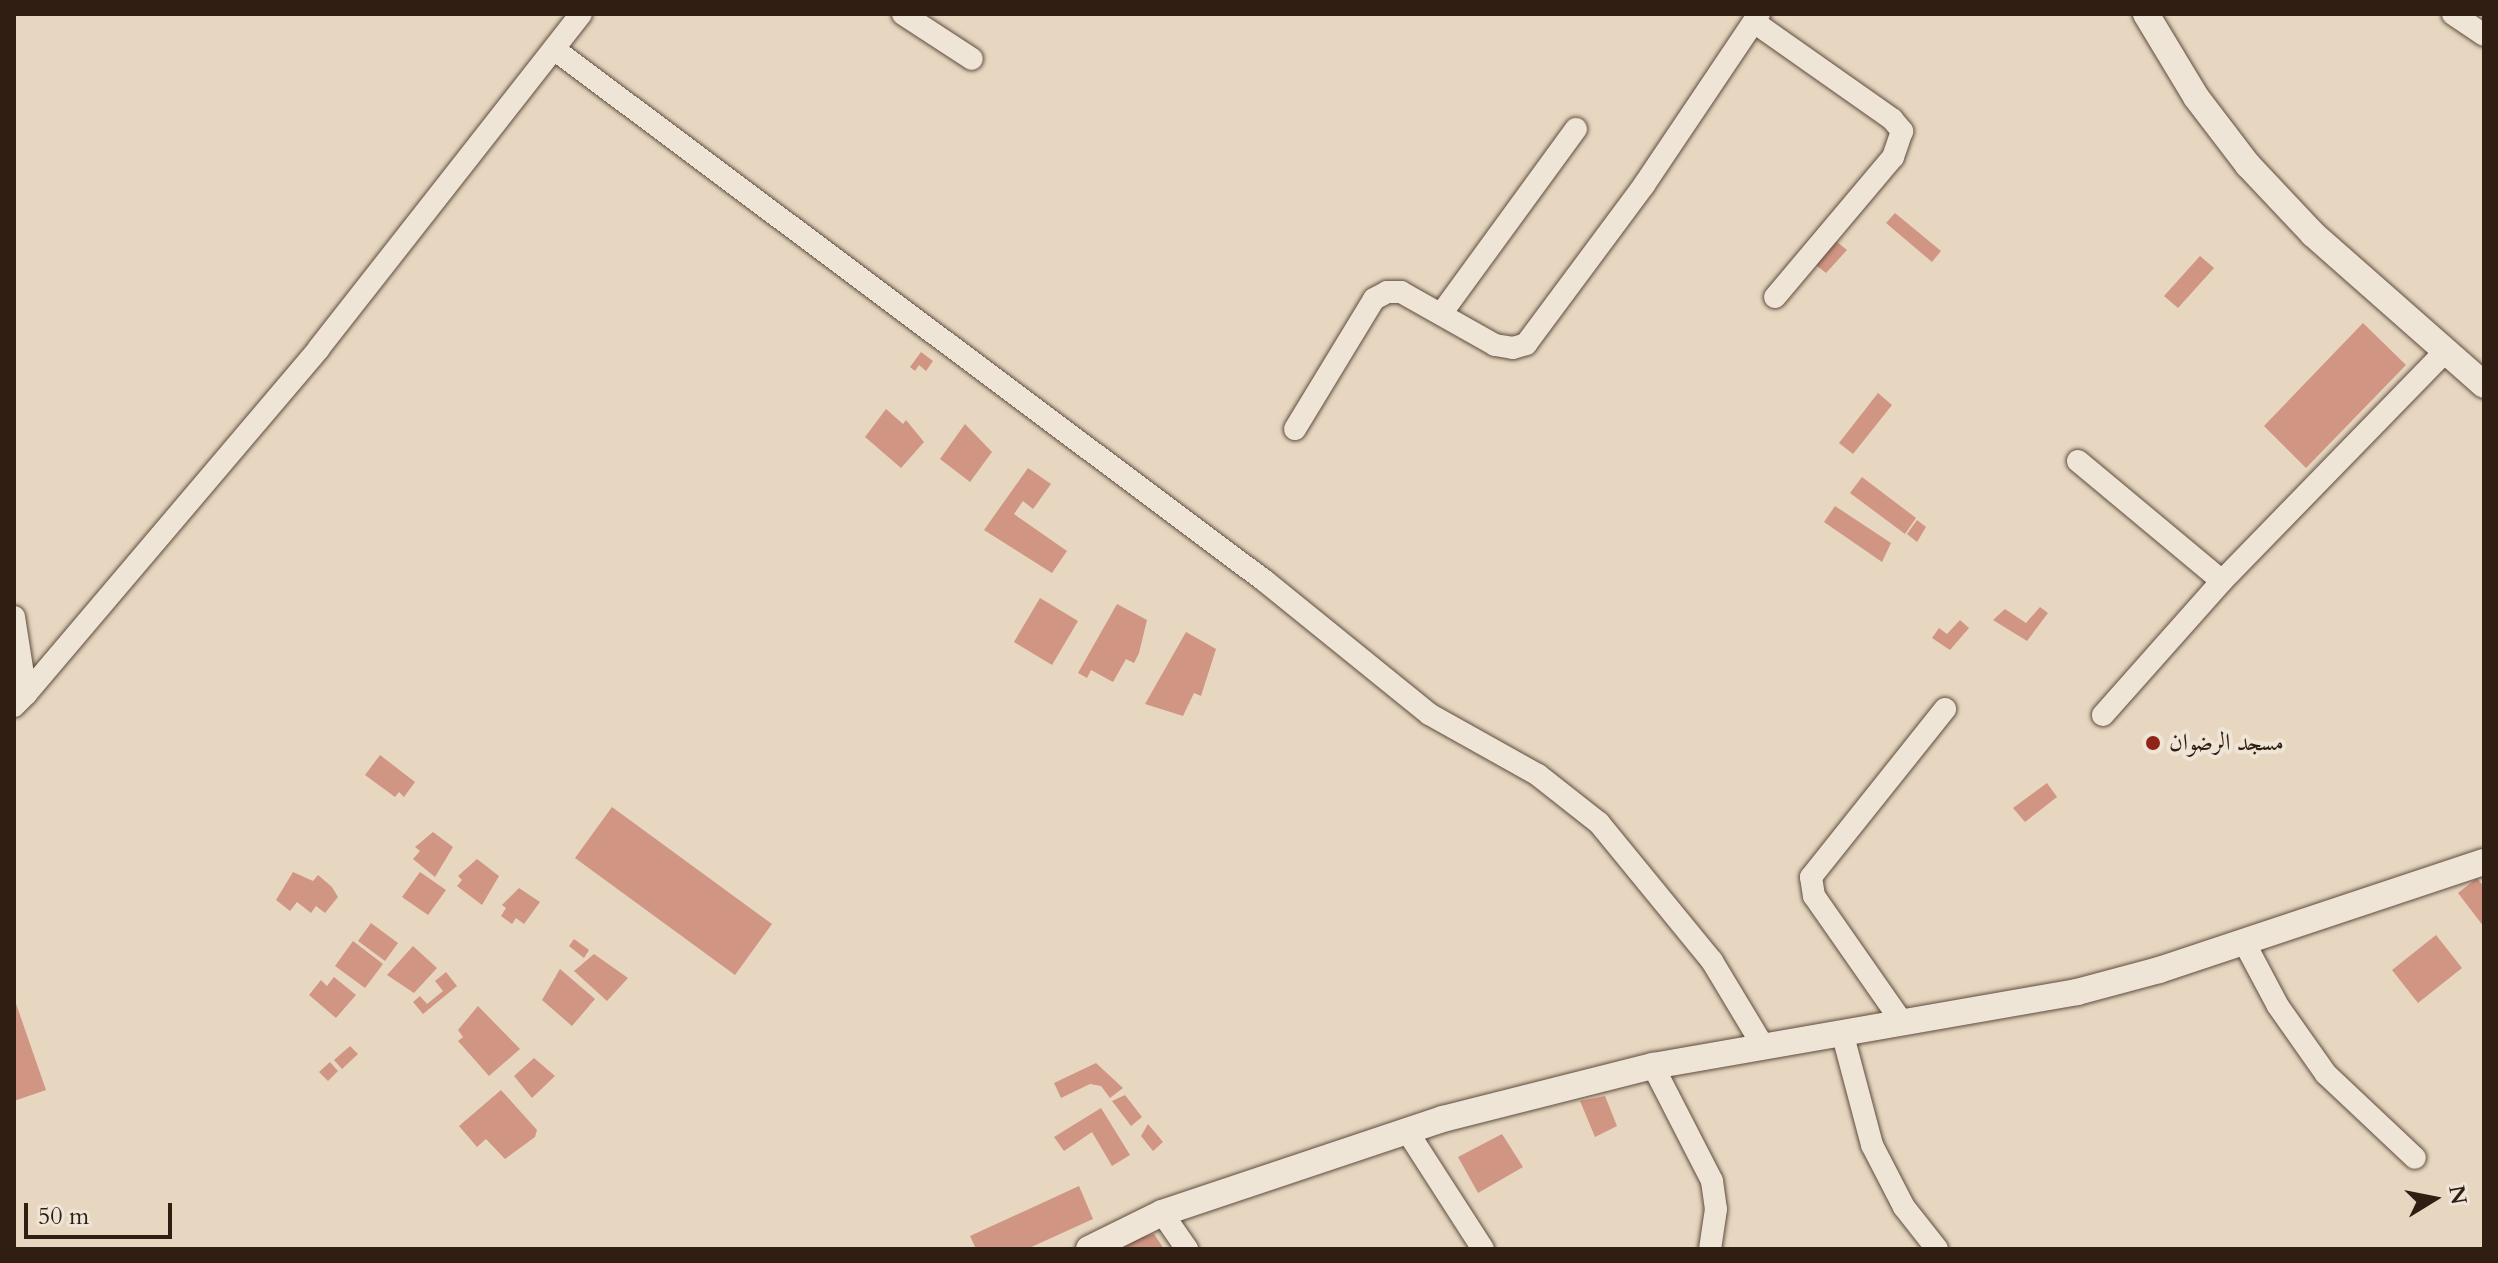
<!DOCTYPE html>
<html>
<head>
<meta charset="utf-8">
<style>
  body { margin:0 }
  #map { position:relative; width:2498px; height:1263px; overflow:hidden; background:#e7d7c0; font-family:Cardo,Amiri,serif }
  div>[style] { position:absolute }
  .building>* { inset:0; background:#d19583 }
  .roads { filter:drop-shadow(0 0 2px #5e4c3e) drop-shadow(0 0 2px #5e4c3e) }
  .minor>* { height:22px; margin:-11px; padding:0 11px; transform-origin:11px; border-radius:11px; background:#efe5d6 }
  .tertiary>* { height:26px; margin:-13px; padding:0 13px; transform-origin:13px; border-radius:13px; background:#efe5d6 }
  .dots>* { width:22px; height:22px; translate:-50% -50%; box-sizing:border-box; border:4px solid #efe5d6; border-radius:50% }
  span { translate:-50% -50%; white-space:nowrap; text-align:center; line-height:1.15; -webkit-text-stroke:8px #efe5d6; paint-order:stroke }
  .poi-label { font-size:24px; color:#311e13 }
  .left { translate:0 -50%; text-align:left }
  .frame { position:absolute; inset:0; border:16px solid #311e13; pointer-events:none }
  .north { position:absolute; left:2394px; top:1159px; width:80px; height:80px; -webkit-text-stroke:6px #efe5d6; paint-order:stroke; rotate:80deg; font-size:22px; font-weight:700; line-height:32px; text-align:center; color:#311e13 }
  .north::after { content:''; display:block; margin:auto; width:28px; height:36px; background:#311e13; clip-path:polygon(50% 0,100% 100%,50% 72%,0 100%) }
  .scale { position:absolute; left:24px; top:1203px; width:148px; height:36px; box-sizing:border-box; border:4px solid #311e13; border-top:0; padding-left:10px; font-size:24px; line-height:28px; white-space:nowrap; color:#311e13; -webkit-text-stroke:6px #efe5d6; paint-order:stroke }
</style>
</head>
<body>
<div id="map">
  <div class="building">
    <div style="clip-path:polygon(1895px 213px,1941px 251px,1932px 262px,1886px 223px)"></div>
    <div style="clip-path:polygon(1832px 238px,1847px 250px,1826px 273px,1812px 262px)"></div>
    <div style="clip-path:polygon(2200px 256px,2214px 268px,2178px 308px,2164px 296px)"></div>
    <div style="clip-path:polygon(2363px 323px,2406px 365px,2306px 468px,2264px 426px)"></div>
    <div style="clip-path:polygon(921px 352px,933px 361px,926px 371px,919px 365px,915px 371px,910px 367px)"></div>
    <div style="clip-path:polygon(1878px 393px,1892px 405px,1853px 454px,1839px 443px)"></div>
    <div style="clip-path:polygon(886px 409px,903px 424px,906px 420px,924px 442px,901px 468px,865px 437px)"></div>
    <div style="clip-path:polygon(965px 424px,992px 452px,970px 482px,940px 459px)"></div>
    <div style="clip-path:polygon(1028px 468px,1051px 484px,1033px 509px,1023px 501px,1014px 514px,1067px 551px,1052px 573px,984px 530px)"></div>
    <div style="clip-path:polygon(1862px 477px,1916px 518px,1905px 534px,1850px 493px)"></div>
    <div style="clip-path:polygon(1835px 506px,1891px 543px,1882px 562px,1824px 522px)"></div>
    <div style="clip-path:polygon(1917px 520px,1926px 527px,1917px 542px,1907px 534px)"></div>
    <div style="clip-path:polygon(1040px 598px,1078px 621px,1052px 665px,1014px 642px)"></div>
    <div style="clip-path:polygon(1117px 604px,1147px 620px,1139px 653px,1134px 663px,1126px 659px,1113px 682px,1091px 670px,1087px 678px,1078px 673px)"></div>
    <div style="clip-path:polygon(2040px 607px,2048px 613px,2027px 641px,1993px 620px,2005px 609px,2026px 623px)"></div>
    <div style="clip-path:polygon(1960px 620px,1969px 628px,1950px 650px,1932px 638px,1939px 628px,1947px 634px)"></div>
    <div style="clip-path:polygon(1186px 632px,1216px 649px,1201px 696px,1194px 693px,1183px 716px,1145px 704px)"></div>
    <div style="clip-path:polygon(380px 755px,415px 782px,404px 797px,399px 792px,395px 797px,365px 775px)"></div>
    <div style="clip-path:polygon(2047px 783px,2057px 797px,2025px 822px,2013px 808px)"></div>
    <div style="clip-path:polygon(612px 807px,772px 924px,735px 975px,575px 858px)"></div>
    <div style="clip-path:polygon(433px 832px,453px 847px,435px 877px,413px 859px,420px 851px,415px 847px)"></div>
    <div style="clip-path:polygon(477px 859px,499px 876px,482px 905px,457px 886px,462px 880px,458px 876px)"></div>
    <div style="clip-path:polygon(293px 872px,313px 881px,318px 875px,332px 887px,338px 897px,325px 913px,316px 906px,311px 913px,297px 902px,290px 911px,276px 900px)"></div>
    <div style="clip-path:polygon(420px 872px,446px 890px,428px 915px,402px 897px)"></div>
    <div style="clip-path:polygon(2477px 878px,2484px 887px,2484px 927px,2458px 893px)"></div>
    <div style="clip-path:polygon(519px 888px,540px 902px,524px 924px,516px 918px,512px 924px,501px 916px,506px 908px,502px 905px)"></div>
    <div style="clip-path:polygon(371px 923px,398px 943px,385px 961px,358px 941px)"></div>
    <div style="clip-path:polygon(2436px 935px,2462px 968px,2418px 1003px,2392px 970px)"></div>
    <div style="clip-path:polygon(574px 939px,589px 950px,584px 958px,569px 946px)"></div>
    <div style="clip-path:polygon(353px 941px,383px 964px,365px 988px,335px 966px)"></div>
    <div style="clip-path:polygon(413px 946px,437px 968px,414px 993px,387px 975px)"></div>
    <div style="clip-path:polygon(594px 954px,628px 978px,607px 1001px,574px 971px)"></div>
    <div style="clip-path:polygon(560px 969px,595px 999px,572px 1026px,542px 1000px)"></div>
    <div style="clip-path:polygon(446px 972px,457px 986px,423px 1014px,413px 1002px,420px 996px,427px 1004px,443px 991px,435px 981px)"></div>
    <div style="clip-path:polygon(334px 977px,356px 995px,336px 1018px,309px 995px,321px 980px,327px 986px)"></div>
    <div style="clip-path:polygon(14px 998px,46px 1090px,14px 1101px)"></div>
    <div style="clip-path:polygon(478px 1006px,520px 1049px,489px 1076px,458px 1041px,463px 1037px,458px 1030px)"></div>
    <div style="clip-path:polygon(350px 1046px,358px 1054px,342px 1069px,334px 1060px)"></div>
    <div style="clip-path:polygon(534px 1058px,555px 1076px,532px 1098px,514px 1076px)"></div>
    <div style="clip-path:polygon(330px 1062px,338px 1071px,328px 1081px,319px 1072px)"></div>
    <div style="clip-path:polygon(1096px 1063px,1123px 1088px,1110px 1098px,1101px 1086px,1090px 1084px,1061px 1098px,1054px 1083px)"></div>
    <div style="clip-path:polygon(501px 1090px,537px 1130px,535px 1137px,505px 1159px,486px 1139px,477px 1147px,459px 1126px)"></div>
    <div style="clip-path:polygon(1125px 1095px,1142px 1117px,1131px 1126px,1112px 1101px)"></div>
    <div style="clip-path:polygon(1605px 1096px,1617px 1126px,1595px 1137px,1580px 1101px)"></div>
    <div style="clip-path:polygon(1101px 1108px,1130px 1155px,1112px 1166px,1092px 1132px,1064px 1151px,1054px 1137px)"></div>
    <div style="clip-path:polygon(1148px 1124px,1163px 1142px,1153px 1151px,1141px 1136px)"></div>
    <div style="clip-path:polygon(1502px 1134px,1523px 1167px,1478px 1193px,1458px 1157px)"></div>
    <div style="clip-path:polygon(1079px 1186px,1093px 1219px,1027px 1249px,976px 1249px,970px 1236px)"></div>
    <div style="clip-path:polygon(1154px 1234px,1164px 1249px,1117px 1249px,1138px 1238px)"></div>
  </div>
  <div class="roads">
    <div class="minor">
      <div style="left:903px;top:14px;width:82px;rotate:33.1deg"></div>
      <div style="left:2453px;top:14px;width:37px;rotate:34deg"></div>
      <div style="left:1754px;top:22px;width:169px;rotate:35.1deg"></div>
      <div style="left:1892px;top:119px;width:16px;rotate:50deg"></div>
      <div style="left:1902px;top:131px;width:28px;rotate:109deg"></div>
      <div style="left:1893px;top:157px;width:183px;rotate:130.1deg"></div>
      <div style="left:554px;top:49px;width:888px;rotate:36.81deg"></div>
      <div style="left:1265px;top:581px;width:211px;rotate:39deg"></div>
      <div style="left:1429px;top:714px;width:125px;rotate:29.2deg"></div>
      <div style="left:1538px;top:775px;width:78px;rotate:38.2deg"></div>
      <div style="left:1599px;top:823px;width:178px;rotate:50.7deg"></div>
      <div style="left:1712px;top:961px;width:99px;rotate:59deg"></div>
      <div style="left:1441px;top:314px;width:229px;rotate:-53.9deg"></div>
      <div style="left:1295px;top:429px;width:152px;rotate:-58.7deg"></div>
      <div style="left:1374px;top:299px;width:15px;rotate:-28deg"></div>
      <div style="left:1387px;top:292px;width:14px"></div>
      <div style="left:1401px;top:292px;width:108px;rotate:29.4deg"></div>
      <div style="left:1495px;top:345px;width:18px;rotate:9deg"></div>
      <div style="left:1513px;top:348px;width:14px;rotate:-17deg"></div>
      <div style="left:1526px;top:344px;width:198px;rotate:-53.4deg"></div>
      <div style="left:1644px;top:185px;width:206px;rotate:-56.1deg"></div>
      <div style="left:2078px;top:461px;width:187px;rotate:39.8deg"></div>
      <div style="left:14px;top:617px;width:78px;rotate:81.1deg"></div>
      <div style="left:26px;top:694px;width:17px;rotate:135deg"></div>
      <div style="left:26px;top:694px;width:453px;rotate:-49.7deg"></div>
      <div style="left:319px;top:348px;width:424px;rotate:-51.9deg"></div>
      <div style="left:2103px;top:715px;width:179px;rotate:-48.4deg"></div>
      <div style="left:2222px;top:581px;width:321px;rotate:-45.8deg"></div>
      <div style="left:2244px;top:942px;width:72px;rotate:62deg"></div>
      <div style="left:2278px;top:1006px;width:83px;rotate:54.8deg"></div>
      <div style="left:2326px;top:1074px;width:122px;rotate:43.3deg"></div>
      <div style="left:1902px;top:1022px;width:154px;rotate:-124.9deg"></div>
      <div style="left:1814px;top:896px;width:19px;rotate:-99deg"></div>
      <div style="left:1811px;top:877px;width:215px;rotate:-51.4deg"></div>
      <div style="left:1842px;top:1032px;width:117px;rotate:75.1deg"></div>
      <div style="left:1872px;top:1145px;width:70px;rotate:62.7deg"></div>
      <div style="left:1904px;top:1207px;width:53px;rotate:51.8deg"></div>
      <div style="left:1653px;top:1066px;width:129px;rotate:62.8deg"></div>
      <div style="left:1712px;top:1181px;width:28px;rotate:82deg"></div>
      <div style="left:1716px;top:1209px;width:40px;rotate:98.5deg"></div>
      <div style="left:1407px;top:1131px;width:140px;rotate:57.2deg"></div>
      <div style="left:1162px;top:1213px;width:44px;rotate:55.2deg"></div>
    </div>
    <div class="tertiary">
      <div style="left:2146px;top:14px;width:97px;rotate:58.9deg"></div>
      <div style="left:2196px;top:97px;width:86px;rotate:52.6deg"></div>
      <div style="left:2248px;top:165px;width:95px;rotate:46.7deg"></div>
      <div style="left:2313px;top:234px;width:228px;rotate:41.4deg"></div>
      <div style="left:1089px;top:1249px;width:81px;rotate:-26.3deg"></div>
      <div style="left:1162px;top:1213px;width:296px;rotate:-18.5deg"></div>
      <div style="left:1443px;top:1119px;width:217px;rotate:-14.2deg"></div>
      <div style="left:1653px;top:1066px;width:430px;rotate:-9.9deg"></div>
      <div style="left:2077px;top:992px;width:85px;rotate:-15deg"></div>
      <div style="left:2159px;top:970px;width:342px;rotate:-18.4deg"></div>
    </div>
  </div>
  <div class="dots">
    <div style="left:2153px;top:743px;background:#8f2418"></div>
  </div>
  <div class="poi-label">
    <span class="left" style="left:2169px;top:743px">مسجد الرضوان</span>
  </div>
  <div class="frame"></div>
  <div class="north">N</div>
  <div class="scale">50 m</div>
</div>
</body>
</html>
